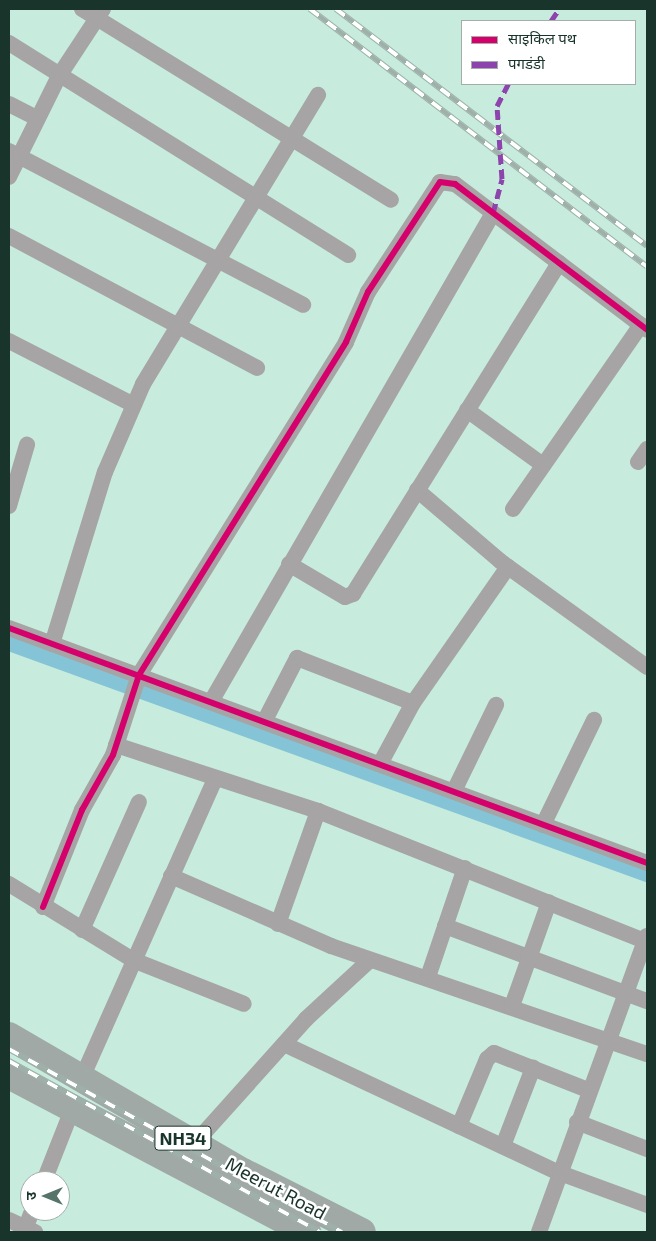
<!DOCTYPE html>
<html>
<head>
<meta charset="utf-8">
<style>
  body { margin:0 }
  #map { position:relative; width:656px; height:1241px; overflow:hidden; background:#c7ecdd; font-family:"Exo 2","Noto Sans Devanagari",sans-serif }
  div>[style] { position:absolute }
  .canal>* { height:16px; margin:-8px; padding:0 8px; transform-origin:8px; border-radius:8px; background:#84c4d6 }
  .minor>* { height:16px; margin:-8px; padding:0 8px; transform-origin:8px; border-radius:8px; background:#a6a4a5 }
  .trunk>* { height:28px; margin:-14px; padding:0 14px; transform-origin:14px; border-radius:14px; background:#a0a9a6 }
  .rail>* { height:5.5px; margin-top:-2.75px; transform-origin:0; background:repeating-linear-gradient(90deg,#fff 0 11px,#9eb0a9 0 22px); box-sizing:border-box; border-block:1px solid #9eb0a9 }
  .quiet>* { height:5px; margin-top:-2.5px; transform-origin:0; background:repeating-linear-gradient(90deg,#8e44ad 0 10px,transparent 0 15px) }
  .cycleway>* { height:6px; margin:-3px; padding:0 3px; transform-origin:3px; border-radius:3px; background:#d6006c }
  span { translate:-50% -50%; white-space:nowrap; text-align:center; line-height:1.15; -webkit-text-stroke:5px #fff; paint-order:stroke }
  .shield-label span { padding:1px 4px; background:#fff; border:1px solid; border-radius:4px; -webkit-text-stroke-width:0 }
  .shield-label { font-size:18px; color:#19342a; font-weight:700 }
  .street-label { font-size:19px; color:#19342a }
  .frame { position:absolute; inset:0; border:10px solid #19342a; pointer-events:none }
  .legend { position:absolute; left:461px; top:20px; width:175px; height:65px; box-sizing:border-box; background:#fff; border:1px solid #a3aeaa; margin:0; padding:6px 9px; list-style:none; font-size:15px; color:#19342a }
  .legend li { display:flex; align-items:center; gap:10px; height:25px }
  .legend b { width:25px; border:1px solid #a3aeaa }
  .north { position:absolute; left:20px; top:1171px; width:50px; height:50px; box-sizing:border-box; background:#fff; border:1px solid #a3aeaa; border-radius:50%; rotate:270deg; font-size:14px; font-weight:700; line-height:20px; text-align:center; color:#19342a }
  .north::after { content:''; display:block; margin:auto; width:18px; height:22px; background:#567469; clip-path:polygon(50% 0,100% 100%,50% 72%,0 100%) }
</style>
</head>
<body>
<div id="map">
  <div class="canal">
    <div style="left:9px;top:643px;width:679px;rotate:19.9deg"></div>
  </div>
  <div class="minor">
    <div style="left:82px;top:9px;width:363px;rotate:31.7deg"></div>
    <div style="left:9px;top:43px;width:400px;rotate:32deg"></div>
    <div style="left:9px;top:104px;width:30px;rotate:27deg"></div>
    <div style="left:9px;top:151px;width:332px;rotate:27.6deg"></div>
    <div style="left:9px;top:177px;width:113px;rotate:-63.7deg"></div>
    <div style="left:59px;top:76px;width:80px;rotate:-56.7deg"></div>
    <div style="left:9px;top:236px;width:281px;rotate:28deg"></div>
    <div style="left:9px;top:341px;width:140px;rotate:27.1deg"></div>
    <div style="left:467px;top:410px;width:94px;rotate:35.9deg"></div>
    <div style="left:638px;top:462px;width:16px;rotate:-55deg"></div>
    <div style="left:417px;top:490px;width:109px;rotate:40.5deg"></div>
    <div style="left:500px;top:561px;width:181px;rotate:35.8deg"></div>
    <div style="left:9px;top:506px;width:64px;rotate:-73.6deg"></div>
    <div style="left:513px;top:509px;width:224px;rotate:-55.2deg"></div>
    <div style="left:289px;top:564px;width:65px;rotate:30.5deg"></div>
    <div style="left:345px;top:597px;width:9px;rotate:-21deg"></div>
    <div style="left:353px;top:594px;width:390px;rotate:-58.1deg"></div>
    <div style="left:9px;top:628px;width:680px;rotate:20.22deg"></div>
    <div style="left:52px;top:644px;width:180px;rotate:-72.9deg"></div>
    <div style="left:105px;top:472px;width:96px;rotate:-66.6deg"></div>
    <div style="left:143px;top:384px;width:338px;rotate:-58.8deg"></div>
    <div style="left:212px;top:700px;width:562px;rotate:-60.01deg"></div>
    <div style="left:265px;top:720px;width:70px;rotate:-62.7deg"></div>
    <div style="left:297px;top:658px;width:124px;rotate:21.2deg"></div>
    <div style="left:116px;top:745px;width:213px;rotate:18.1deg"></div>
    <div style="left:318px;top:811px;width:354px;rotate:21.7deg"></div>
    <div style="left:380px;top:764px;width:69px;rotate:-61.6deg"></div>
    <div style="left:413px;top:703px;width:166px;rotate:-55.1deg"></div>
    <div style="left:454px;top:791px;width:96px;rotate:-64deg"></div>
    <div style="left:543px;top:825px;width:117px;rotate:-64.1deg"></div>
    <div style="left:171px;top:876px;width:175px;rotate:23.6deg"></div>
    <div style="left:331px;top:946px;width:334px;rotate:18.9deg"></div>
    <div style="left:9px;top:884px;width:145px;rotate:31.5deg"></div>
    <div style="left:133px;top:960px;width:119px;rotate:21.6deg"></div>
    <div style="left:43px;top:907px;width:105px;rotate:-68.1deg"></div>
    <div style="left:82px;top:810px;width:63px;rotate:-60.6deg"></div>
    <div style="left:113px;top:755px;width:84px;rotate:-72deg"></div>
    <div style="left:139px;top:675px;width:392px;rotate:-58.1deg"></div>
    <div style="left:346px;top:342px;width:55px;rotate:-66.3deg"></div>
    <div style="left:368px;top:292px;width:131px;rotate:-56.8deg"></div>
    <div style="left:440px;top:182px;width:15px;rotate:8deg"></div>
    <div style="left:455px;top:184px;width:241px;rotate:37.2deg"></div>
    <div style="left:278px;top:924px;width:120px;rotate:-70.5deg"></div>
    <div style="left:445px;top:926px;width:215px;rotate:20.4deg"></div>
    <div style="left:82px;top:930px;width:140px;rotate:-66deg"></div>
    <div style="left:428px;top:977px;width:115px;rotate:-71.3deg"></div>
    <div style="left:512px;top:1006px;width:110px;rotate:-70.4deg"></div>
    <div style="left:284px;top:1044px;width:305px;rotate:25.1deg"></div>
    <div style="left:560px;top:1173px;width:93px;rotate:20.2deg"></div>
    <div style="left:81px;top:1080px;width:329px;rotate:-66deg"></div>
    <div style="left:577px;top:1122px;width:75px;rotate:21.1deg"></div>
    <div style="left:459px;top:1126px;width:73px;rotate:-67.3deg"></div>
    <div style="left:487px;top:1059px;width:9px;rotate:-41deg"></div>
    <div style="left:494px;top:1053px;width:101px;rotate:21.5deg"></div>
    <div style="left:194px;top:1144px;width:168px;rotate:-48.1deg"></div>
    <div style="left:306px;top:1019px;width:87px;rotate:-42.7deg"></div>
    <div style="left:503px;top:1146px;width:84px;rotate:-69deg"></div>
    <div style="left:44px;top:1181px;width:76px;rotate:-68.5deg"></div>
    <div style="left:9px;top:1220px;width:29px;rotate:25deg"></div>
    <div style="left:24px;top:1232px;width:22px;rotate:-69deg"></div>
    <div style="left:539px;top:1232px;width:315px;rotate:-70deg"></div>
  </div>
  <div class="trunk">
    <div style="left:9px;top:1036px;width:271px;rotate:30.2deg"></div>
    <div style="left:243px;top:1172px;width:133px;rotate:26.8deg"></div>
    <div style="left:9px;top:1075px;width:337px;rotate:27.8deg"></div>
  </div>
  <div class="rail">
    <div style="left:310px;top:9px;width:424px;rotate:37.4deg"></div>
    <div style="left:336px;top:9px;width:391px;rotate:37.3deg"></div>
    <div style="left:9px;top:1049px;width:380px;rotate:28.8deg"></div>
    <div style="left:9px;top:1061px;width:355px;rotate:28.8deg"></div>
  </div>
  <div class="quiet">
    <div style="left:551px;top:21px;width:14px;rotate:-56deg"></div>
    <div style="left:493px;top:213px;width:35px;rotate:-75deg"></div>
    <div style="left:502px;top:179px;width:73px;rotate:-93.9deg"></div>
    <div style="left:497px;top:106px;width:25px;rotate:-63deg"></div>
  </div>
  <div class="cycleway">
    <div style="left:9px;top:628px;width:680px;rotate:20.22deg"></div>
    <div style="left:43px;top:907px;width:105px;rotate:-68.1deg"></div>
    <div style="left:82px;top:810px;width:63px;rotate:-60.6deg"></div>
    <div style="left:113px;top:755px;width:84px;rotate:-72deg"></div>
    <div style="left:139px;top:675px;width:392px;rotate:-58.1deg"></div>
    <div style="left:346px;top:342px;width:55px;rotate:-66.3deg"></div>
    <div style="left:368px;top:292px;width:131px;rotate:-56.8deg"></div>
    <div style="left:440px;top:182px;width:15px;rotate:8deg"></div>
    <div style="left:455px;top:184px;width:241px;rotate:37.2deg"></div>
  </div>
  <div class="shield-label">
    <span style="left:183px;top:1138px">NH34</span>
  </div>
  <div class="street-label">
    <span style="left:276px;top:1188px;rotate:28deg">Meerut Road</span>
  </div>
  <div class="frame"></div>
  <ul class="legend">
  <li><b style="height:6px;background:#d6006c"></b>साइकिल पथ</li>
  <li><b style="height:6px;background:#8e44ad"></b>पगडंडी</li>
  </ul>
  <div class="north">उ</div>
</div>
</body>
</html>
